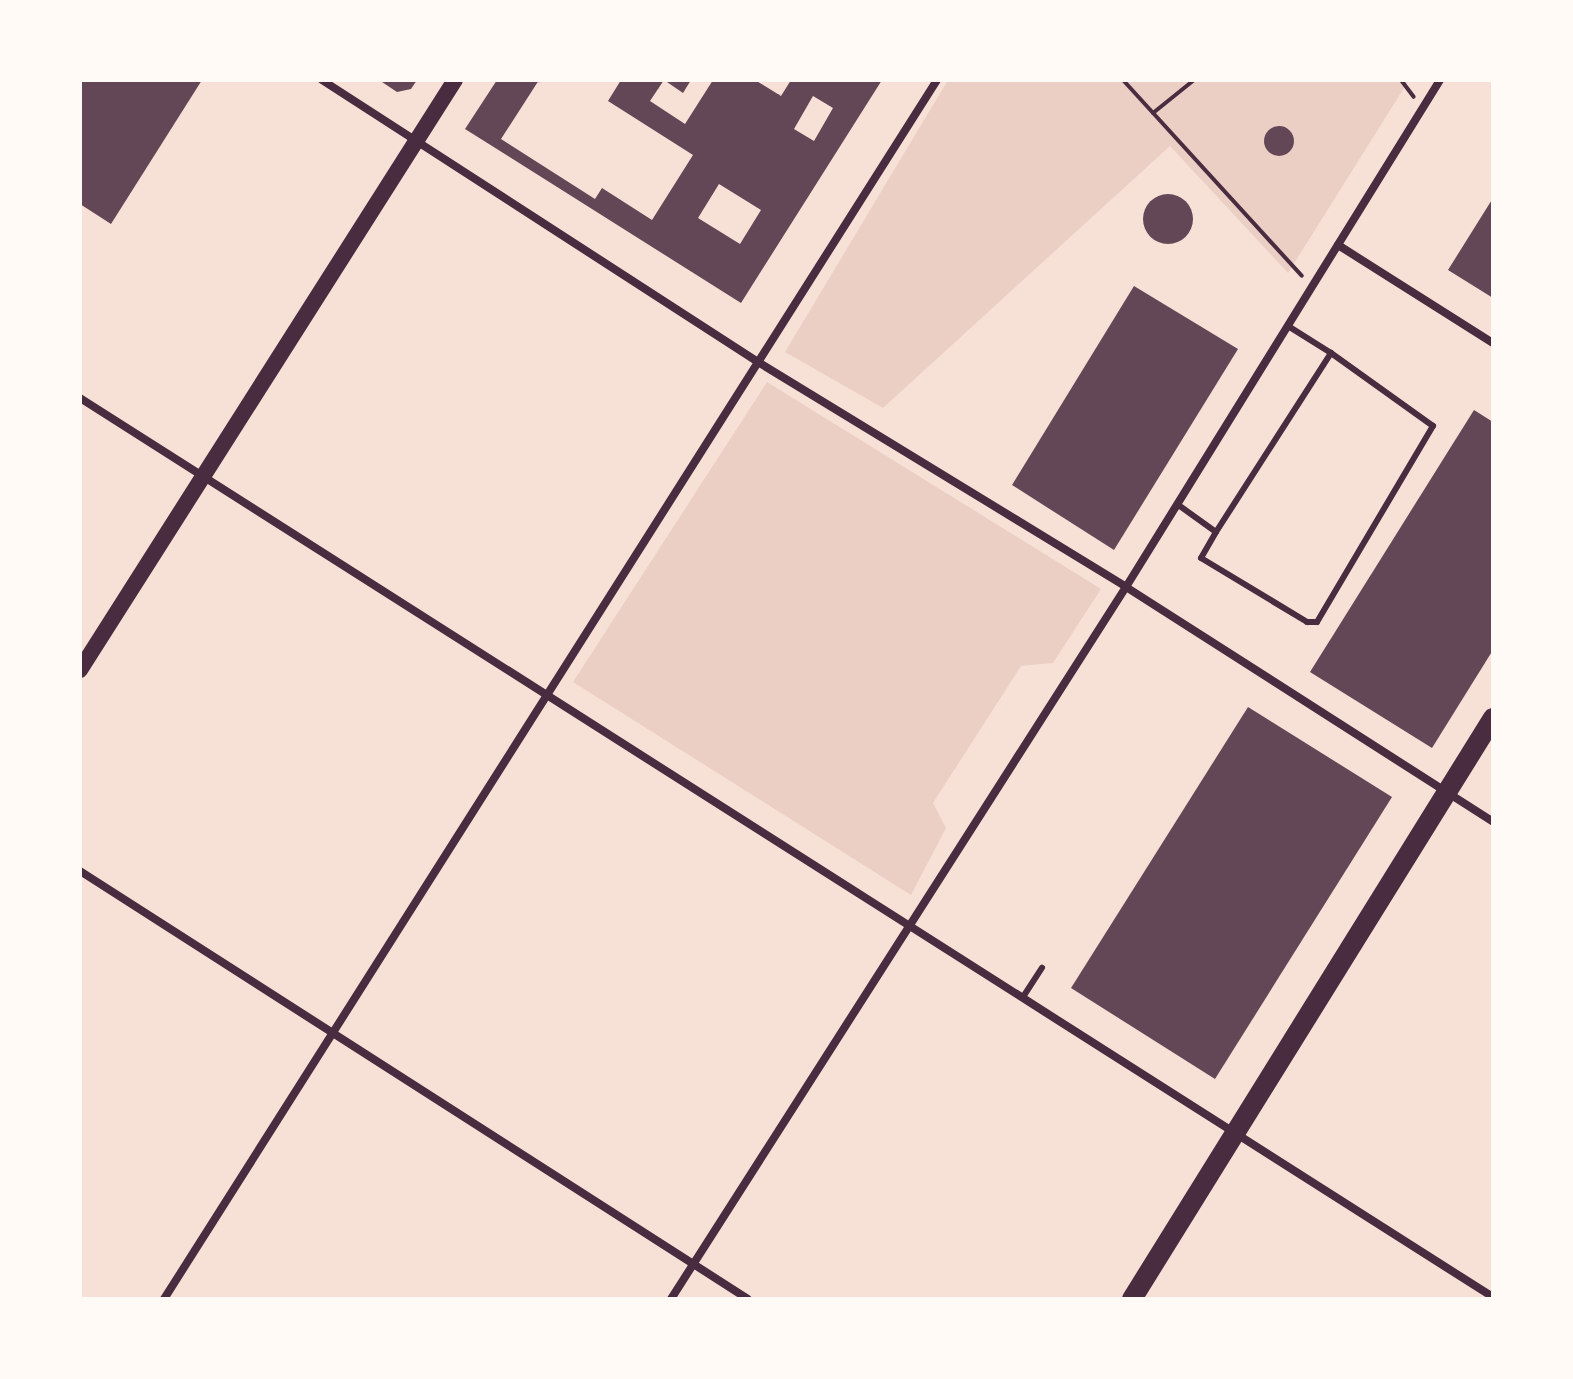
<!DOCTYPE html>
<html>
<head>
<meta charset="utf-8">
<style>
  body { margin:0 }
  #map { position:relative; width:1573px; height:1379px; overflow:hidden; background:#f7e1d7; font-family:"Golos Text",sans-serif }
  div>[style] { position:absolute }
  .green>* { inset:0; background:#ebcfc5 }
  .building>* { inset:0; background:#644757 }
  .round { border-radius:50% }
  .path>* { height:4px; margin:-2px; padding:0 2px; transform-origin:2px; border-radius:2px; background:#4a2c40 }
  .service>* { height:6px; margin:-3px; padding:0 3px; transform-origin:3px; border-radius:3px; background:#4a2c40 }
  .minor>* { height:8px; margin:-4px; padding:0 4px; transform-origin:4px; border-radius:4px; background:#4a2c40 }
  .secondary>* { height:16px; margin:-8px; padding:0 8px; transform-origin:8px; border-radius:8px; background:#4a2c40 }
  .primary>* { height:20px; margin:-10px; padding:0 10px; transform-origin:10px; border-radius:10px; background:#4a2c40 }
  span { translate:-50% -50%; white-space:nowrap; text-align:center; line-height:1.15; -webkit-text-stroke:6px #fffaf5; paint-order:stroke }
  .frame { position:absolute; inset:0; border:82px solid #fffaf5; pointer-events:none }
</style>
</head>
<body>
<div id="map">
  <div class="green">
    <div style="clip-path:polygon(948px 80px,1409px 80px,1288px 273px,1170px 146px,883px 408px,785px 352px)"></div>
    <div style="clip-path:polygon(767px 382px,1101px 589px,1053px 663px,1021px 666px,933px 803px,946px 828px,911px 895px,573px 682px)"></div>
  </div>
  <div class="building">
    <div style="clip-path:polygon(80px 80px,202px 80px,111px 224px,80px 204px)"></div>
    <div style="clip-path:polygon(379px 80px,417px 80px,411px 89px,397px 92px)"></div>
    <div style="clip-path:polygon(evenodd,497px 80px,539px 80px,501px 139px,595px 199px,602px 188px,652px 220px,693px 155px,608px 101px,621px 80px,664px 80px,650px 101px,685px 124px,713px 80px,755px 80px,781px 96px,791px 80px,882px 80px,741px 303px,465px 129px,497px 80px,813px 96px,833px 108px,814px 141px,794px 129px,813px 96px,497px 80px,719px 184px,761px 210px,740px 244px,698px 218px,719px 184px)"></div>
    <div style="clip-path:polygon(664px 80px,691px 80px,683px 93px)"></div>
    <div class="round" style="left:1264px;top:126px;width:30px;height:30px"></div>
    <div class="round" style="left:1143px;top:194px;width:50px;height:50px"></div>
    <div style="clip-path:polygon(1493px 198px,1493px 298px,1448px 270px)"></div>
    <div style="clip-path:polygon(1134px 286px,1238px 349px,1114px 550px,1012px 485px)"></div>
    <div style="clip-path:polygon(1474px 410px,1493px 422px,1493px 650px,1432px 748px,1310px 672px)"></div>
    <div style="clip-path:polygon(1248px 707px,1392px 797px,1215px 1079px,1071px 988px)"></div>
  </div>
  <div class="path">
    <div style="left:1123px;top:80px;width:265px;rotate:47.6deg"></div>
    <div style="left:1401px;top:80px;width:21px;rotate:53deg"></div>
    <div style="left:1153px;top:113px;width:53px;rotate:-38.8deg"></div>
  </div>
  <div class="service">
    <div style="left:1177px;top:504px;width:48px;rotate:35.7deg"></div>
    <div style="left:1216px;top:532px;width:213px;rotate:-57.3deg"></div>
    <div style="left:1331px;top:353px;width:51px;rotate:-147.9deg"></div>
    <div style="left:1216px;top:532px;width:30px;rotate:120deg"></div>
    <div style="left:1201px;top:558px;width:124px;rotate:31.1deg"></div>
    <div style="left:1307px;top:622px;width:10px"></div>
    <div style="left:1317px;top:622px;width:228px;rotate:-59.4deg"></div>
    <div style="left:1433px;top:426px;width:125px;rotate:-144.4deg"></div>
    <div style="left:1023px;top:997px;width:35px;rotate:-57deg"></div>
  </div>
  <div class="minor">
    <div style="left:322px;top:80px;width:519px;rotate:32.89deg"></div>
    <div style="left:758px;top:362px;width:431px;rotate:31.4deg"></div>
    <div style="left:1126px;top:587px;width:436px;rotate:32.6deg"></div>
    <div style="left:1338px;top:245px;width:183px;rotate:32.3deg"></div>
    <div style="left:80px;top:398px;width:1675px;rotate:32.47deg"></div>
    <div style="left:80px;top:871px;width:793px;rotate:32.65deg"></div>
    <div style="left:164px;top:1299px;width:1443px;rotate:-57.62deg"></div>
    <div style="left:671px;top:1299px;width:845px;rotate:-57.42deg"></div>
    <div style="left:1126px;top:587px;width:596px;rotate:-58.23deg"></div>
  </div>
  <div class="secondary">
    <div style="left:80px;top:670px;width:699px;rotate:-57.56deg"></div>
  </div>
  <div class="primary">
    <div style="left:1132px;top:1299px;width:684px;rotate:-58.15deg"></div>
  </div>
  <div class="frame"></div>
</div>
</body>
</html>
